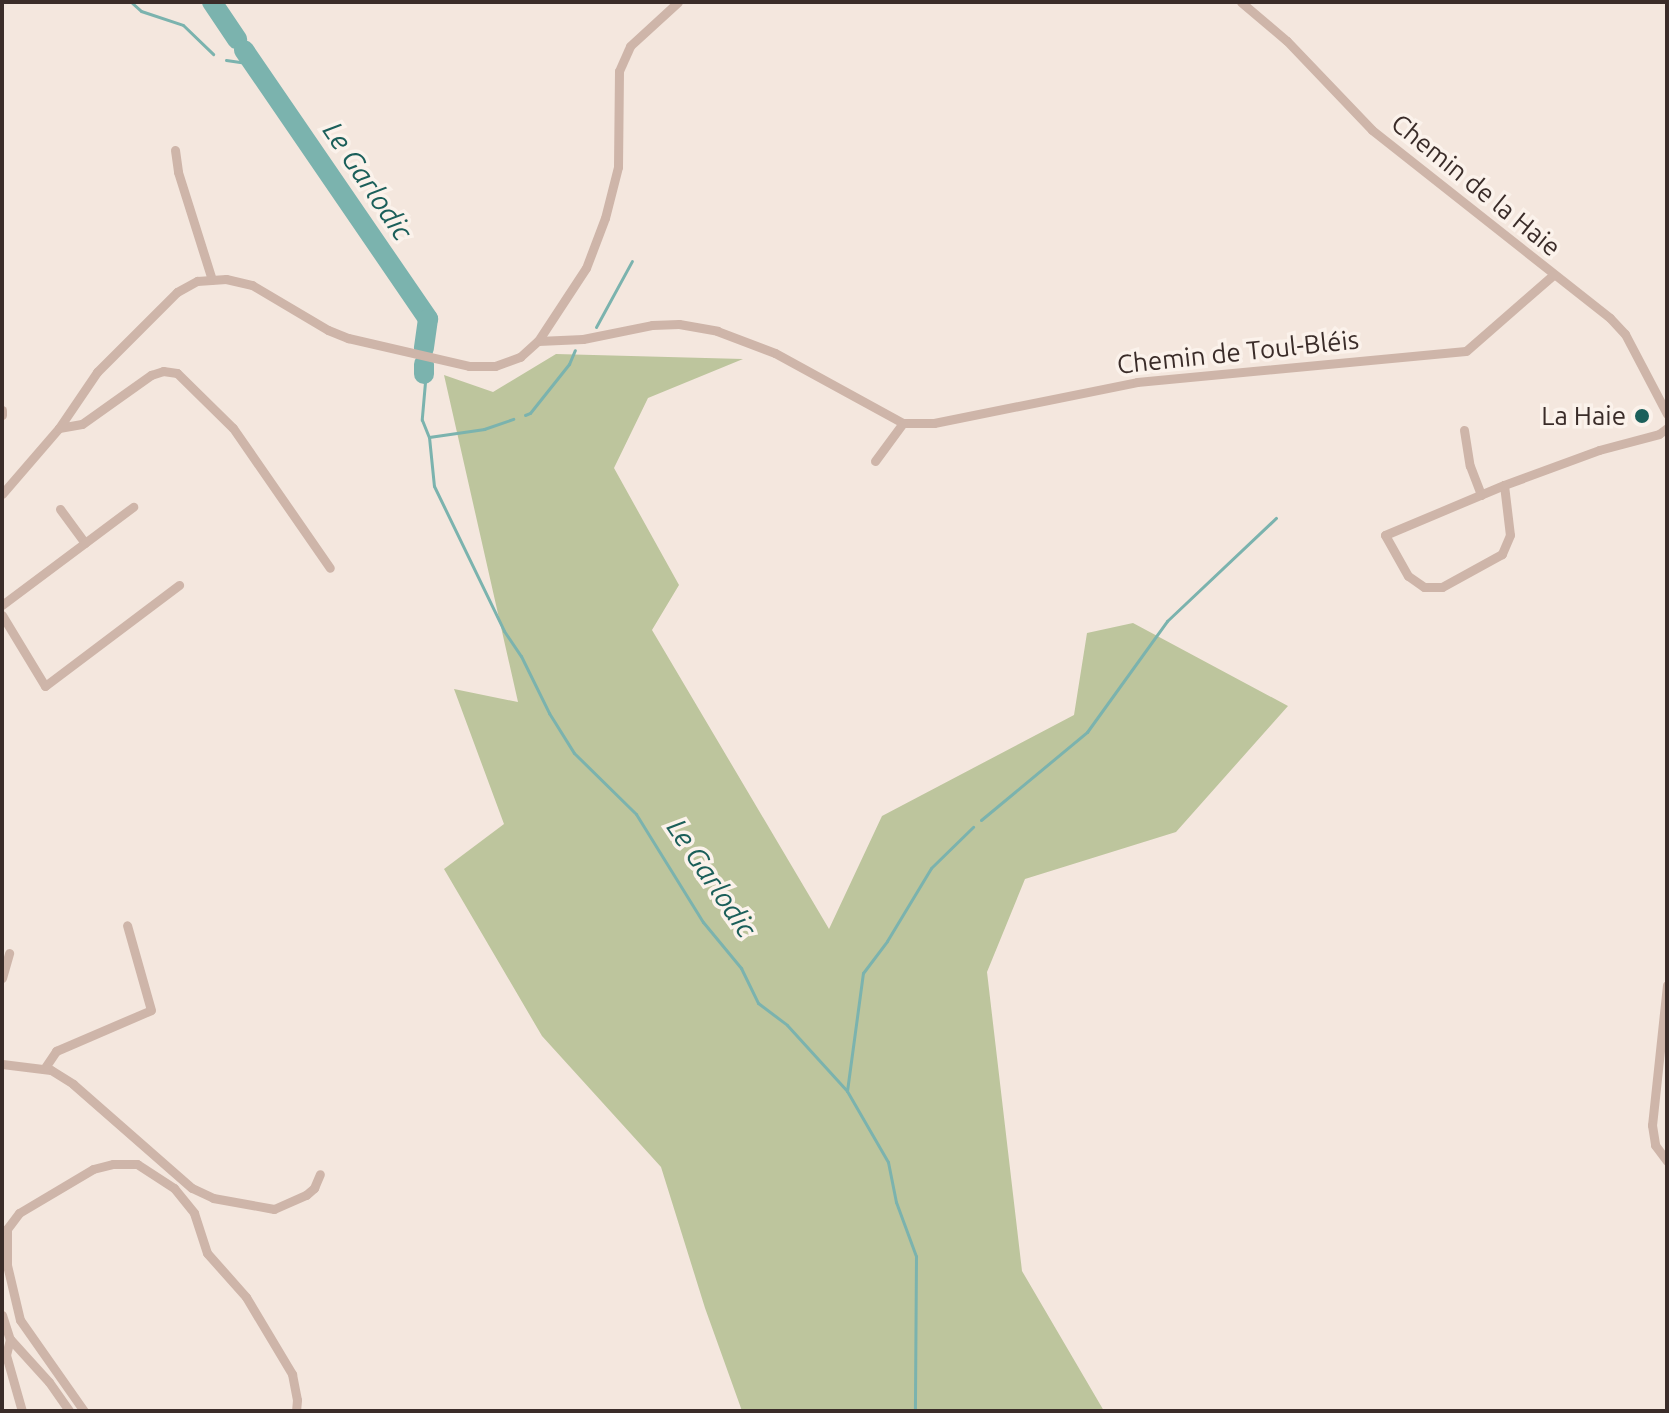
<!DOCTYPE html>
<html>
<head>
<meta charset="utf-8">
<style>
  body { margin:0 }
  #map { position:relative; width:1669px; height:1413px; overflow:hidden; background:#f4e7de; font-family:Ubuntu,sans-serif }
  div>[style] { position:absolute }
  .green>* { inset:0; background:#bdc59d }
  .stream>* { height:3px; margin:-1.5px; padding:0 1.5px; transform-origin:1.5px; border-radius:1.5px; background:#7bb3ae }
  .river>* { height:20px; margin:-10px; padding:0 10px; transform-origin:10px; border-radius:10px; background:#7bb3ae }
  .street>* { height:9px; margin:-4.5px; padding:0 4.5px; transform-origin:4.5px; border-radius:4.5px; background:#ceb5a9 }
  .dots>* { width:22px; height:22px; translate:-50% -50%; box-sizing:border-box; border:4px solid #fbf2eb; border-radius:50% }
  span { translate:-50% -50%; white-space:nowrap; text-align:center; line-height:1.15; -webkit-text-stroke:7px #fbf2eb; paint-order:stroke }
  .street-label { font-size:26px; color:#3a2c29 }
  .poi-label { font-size:26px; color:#3a2c29 }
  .right { translate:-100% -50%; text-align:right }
  .water-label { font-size:28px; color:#1b5f5a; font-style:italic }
  .frame { position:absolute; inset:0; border:4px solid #3a2c29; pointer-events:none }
</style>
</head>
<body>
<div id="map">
  <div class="green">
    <div style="clip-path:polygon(556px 354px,743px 359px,648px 398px,614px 468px,679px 585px,652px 630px,829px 929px,882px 816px,1074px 715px,1087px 633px,1133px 623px,1288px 706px,1176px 832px,1025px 879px,987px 972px,1022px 1271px,1104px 1411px,742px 1411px,705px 1308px,661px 1167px,542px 1036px,444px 869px,504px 824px,454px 689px,518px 702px,444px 375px,493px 392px)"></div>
  </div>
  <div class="stream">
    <div style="left:131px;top:2px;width:13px;rotate:42deg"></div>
    <div style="left:141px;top:11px;width:44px;rotate:18.4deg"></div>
    <div style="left:183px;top:25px;width:42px;rotate:44deg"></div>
    <div style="left:226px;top:60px;width:28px;rotate:8deg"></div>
    <div style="left:596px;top:327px;width:75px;rotate:-61.4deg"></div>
    <div style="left:425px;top:382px;width:38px;rotate:95deg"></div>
    <div style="left:422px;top:420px;width:18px;rotate:68deg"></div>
    <div style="left:429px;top:437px;width:49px;rotate:84.2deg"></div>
    <div style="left:434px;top:486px;width:161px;rotate:64.2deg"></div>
    <div style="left:504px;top:631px;width:30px;rotate:56deg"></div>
    <div style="left:521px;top:656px;width:64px;rotate:63.8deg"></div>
    <div style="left:549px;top:713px;width:47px;rotate:58deg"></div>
    <div style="left:574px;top:753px;width:87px;rotate:44.5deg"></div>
    <div style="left:636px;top:814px;width:127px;rotate:58.2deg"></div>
    <div style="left:703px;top:922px;width:60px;rotate:50.4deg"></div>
    <div style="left:741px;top:968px;width:39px;rotate:64deg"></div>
    <div style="left:758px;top:1003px;width:36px;rotate:37deg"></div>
    <div style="left:787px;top:1025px;width:89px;rotate:47.7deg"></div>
    <div style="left:847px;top:1091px;width:82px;rotate:60deg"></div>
    <div style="left:888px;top:1162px;width:41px;rotate:78.7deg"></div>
    <div style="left:896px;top:1202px;width:58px;rotate:69.7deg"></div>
    <div style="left:916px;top:1256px;width:155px;rotate:90.4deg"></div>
    <div style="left:525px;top:415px;width:5px;rotate:-22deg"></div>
    <div style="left:530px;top:413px;width:63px;rotate:-51.5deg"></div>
    <div style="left:569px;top:364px;width:15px;rotate:-67deg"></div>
    <div style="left:429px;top:437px;width:56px;rotate:-8.3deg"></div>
    <div style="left:484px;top:429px;width:31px;rotate:-19deg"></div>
    <div style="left:981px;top:820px;width:138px;rotate:-39.7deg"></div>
    <div style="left:1087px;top:732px;width:137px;rotate:-54.2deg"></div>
    <div style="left:1167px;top:621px;width:150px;rotate:-43.4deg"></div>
    <div style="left:847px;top:1091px;width:119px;rotate:-82.3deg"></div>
    <div style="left:863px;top:973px;width:40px;rotate:-53deg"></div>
    <div style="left:887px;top:941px;width:85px;rotate:-58.9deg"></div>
    <div style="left:931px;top:868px;width:59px;rotate:-44.3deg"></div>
  </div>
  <div class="river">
    <div style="left:212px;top:2px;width:45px;rotate:56deg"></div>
    <div style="left:244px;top:50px;width:326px;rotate:55.6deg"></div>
    <div style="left:428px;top:319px;width:30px;rotate:98deg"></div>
    <div style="left:424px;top:364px;width:10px;rotate:90deg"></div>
  </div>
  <div class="street">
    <div style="left:1241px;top:2px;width:60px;rotate:40.3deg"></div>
    <div style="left:1287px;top:41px;width:123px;rotate:46.3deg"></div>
    <div style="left:1372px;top:130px;width:303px;rotate:38.3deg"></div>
    <div style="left:1610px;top:318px;width:22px;rotate:47deg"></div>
    <div style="left:1625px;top:334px;width:90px;rotate:62.3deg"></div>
    <div style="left:175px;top:150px;width:22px;rotate:82deg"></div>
    <div style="left:178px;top:172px;width:113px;rotate:72.5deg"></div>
    <div style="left:538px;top:341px;width:45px;rotate:-2.5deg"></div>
    <div style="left:583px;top:339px;width:70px;rotate:-11.5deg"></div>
    <div style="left:652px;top:325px;width:27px;rotate:-2deg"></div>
    <div style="left:679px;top:324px;width:39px;rotate:10deg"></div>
    <div style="left:717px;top:331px;width:62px;rotate:20.8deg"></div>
    <div style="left:775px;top:353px;width:146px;rotate:28.7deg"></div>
    <div style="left:903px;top:423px;width:31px"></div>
    <div style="left:934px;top:423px;width:207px;rotate:-11.4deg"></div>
    <div style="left:1137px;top:382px;width:330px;rotate:-5.4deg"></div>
    <div style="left:1466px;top:351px;width:116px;rotate:-41.1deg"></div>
    <div style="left:2px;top:410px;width:5px;rotate:90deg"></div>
    <div style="left:59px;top:428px;width:23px;rotate:-10deg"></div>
    <div style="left:82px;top:424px;width:85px;rotate:-35.4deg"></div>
    <div style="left:151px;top:375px;width:13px;rotate:-18deg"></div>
    <div style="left:163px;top:371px;width:14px;rotate:8deg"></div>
    <div style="left:177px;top:373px;width:78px;rotate:44.5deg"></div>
    <div style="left:233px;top:428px;width:170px;rotate:55.3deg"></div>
    <div style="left:1464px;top:430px;width:36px;rotate:81deg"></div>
    <div style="left:1470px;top:466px;width:31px;rotate:69deg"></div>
    <div style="left:875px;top:461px;width:47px;rotate:-53.6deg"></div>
    <div style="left:1504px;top:485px;width:50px;rotate:83.2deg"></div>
    <div style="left:1510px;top:535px;width:21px;rotate:113deg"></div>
    <div style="left:1502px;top:554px;width:68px;rotate:151.2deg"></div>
    <div style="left:1442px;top:587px;width:18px;rotate:180deg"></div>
    <div style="left:1424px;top:587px;width:19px;rotate:-145deg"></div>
    <div style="left:1408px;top:576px;width:47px;rotate:-119.3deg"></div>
    <div style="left:1385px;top:535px;width:129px;rotate:-22.8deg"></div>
    <div style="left:1504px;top:485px;width:101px;rotate:-20.2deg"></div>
    <div style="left:1599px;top:450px;width:62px;rotate:-14.9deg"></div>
    <div style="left:1659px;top:434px;width:10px;rotate:-37deg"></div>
    <div style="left:2px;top:494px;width:87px;rotate:-49.2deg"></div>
    <div style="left:59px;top:428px;width:68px;rotate:-55.8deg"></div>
    <div style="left:97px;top:372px;width:113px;rotate:-45deg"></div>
    <div style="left:177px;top:292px;width:23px;rotate:-29deg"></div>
    <div style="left:197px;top:281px;width:29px;rotate:-4deg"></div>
    <div style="left:226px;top:279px;width:27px;rotate:13deg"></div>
    <div style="left:252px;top:285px;width:88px;rotate:30.6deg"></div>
    <div style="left:328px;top:330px;width:22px;rotate:22deg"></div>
    <div style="left:348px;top:338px;width:124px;rotate:13deg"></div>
    <div style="left:469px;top:366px;width:26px"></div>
    <div style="left:495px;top:366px;width:27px;rotate:-20deg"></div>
    <div style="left:520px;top:357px;width:24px;rotate:-42deg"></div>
    <div style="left:538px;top:341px;width:87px;rotate:-56.7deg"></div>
    <div style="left:586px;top:268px;width:53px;rotate:-69.2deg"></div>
    <div style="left:605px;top:218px;width:53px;rotate:-75.7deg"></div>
    <div style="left:618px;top:167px;width:96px;rotate:-89.4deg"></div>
    <div style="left:619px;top:71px;width:27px;rotate:-66deg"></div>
    <div style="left:630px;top:46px;width:65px;rotate:-42.5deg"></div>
    <div style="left:60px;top:509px;width:42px;rotate:53.7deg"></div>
    <div style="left:2px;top:605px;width:164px;rotate:-36.8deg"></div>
    <div style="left:2px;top:615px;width:83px;rotate:58.8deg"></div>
    <div style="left:45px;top:686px;width:168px;rotate:-37deg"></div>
    <div style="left:2px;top:978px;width:26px;rotate:-74deg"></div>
    <div style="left:1667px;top:985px;width:141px;rotate:96.1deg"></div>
    <div style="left:1652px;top:1125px;width:20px;rotate:81deg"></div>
    <div style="left:1655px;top:1145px;width:20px;rotate:53deg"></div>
    <div style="left:2px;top:1064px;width:49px;rotate:7deg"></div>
    <div style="left:51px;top:1070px;width:26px;rotate:32deg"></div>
    <div style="left:73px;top:1084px;width:158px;rotate:41.2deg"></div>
    <div style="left:192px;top:1188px;width:23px;rotate:25deg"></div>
    <div style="left:213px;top:1198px;width:62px;rotate:10.2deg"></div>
    <div style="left:274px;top:1209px;width:35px;rotate:-24deg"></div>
    <div style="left:306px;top:1195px;width:11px;rotate:-41deg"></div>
    <div style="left:314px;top:1188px;width:15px;rotate:-67deg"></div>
    <div style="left:44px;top:1069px;width:22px;rotate:-56deg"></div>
    <div style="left:56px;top:1051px;width:103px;rotate:-23.3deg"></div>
    <div style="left:151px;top:1010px;width:88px;rotate:-105.8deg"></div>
    <div style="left:2px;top:1315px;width:25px;rotate:72deg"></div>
    <div style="left:10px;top:1339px;width:58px;rotate:47.8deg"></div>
    <div style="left:49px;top:1382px;width:35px;rotate:55deg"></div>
    <div style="left:10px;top:1339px;width:16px;rotate:104deg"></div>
    <div style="left:6px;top:1355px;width:58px;rotate:74.1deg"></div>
    <div style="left:84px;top:1411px;width:111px;rotate:-125.1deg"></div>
    <div style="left:20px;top:1320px;width:57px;rotate:-103.3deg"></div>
    <div style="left:7px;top:1265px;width:36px;rotate:-90deg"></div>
    <div style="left:7px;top:1229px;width:20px;rotate:-53deg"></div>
    <div style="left:19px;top:1213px;width:86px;rotate:-30.7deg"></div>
    <div style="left:93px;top:1169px;width:21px;rotate:-14deg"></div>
    <div style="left:113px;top:1164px;width:24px"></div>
    <div style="left:137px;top:1164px;width:44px;rotate:33deg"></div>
    <div style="left:174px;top:1188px;width:32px;rotate:51deg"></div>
    <div style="left:194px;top:1213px;width:42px;rotate:72deg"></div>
    <div style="left:207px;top:1253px;width:59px;rotate:48.4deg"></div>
    <div style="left:246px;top:1297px;width:90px;rotate:59.1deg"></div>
    <div style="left:292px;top:1374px;width:26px;rotate:79deg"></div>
    <div style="left:297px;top:1400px;width:11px;rotate:95deg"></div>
  </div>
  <div class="dots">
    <div style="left:1642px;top:416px;background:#1b5f5a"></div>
  </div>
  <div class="street-label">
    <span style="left:1476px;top:185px;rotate:39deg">Chemin de la Haie</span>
    <span style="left:1238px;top:352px;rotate:-6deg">Chemin de Toul-Bléis</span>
  </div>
  <div class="poi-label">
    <span class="right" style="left:1626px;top:416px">La Haie</span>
  </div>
  <div class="water-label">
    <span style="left:368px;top:181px;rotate:56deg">Le Garlodic</span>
    <span style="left:712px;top:878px;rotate:56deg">Le Garlodic</span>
  </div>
  <div class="frame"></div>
</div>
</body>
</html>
